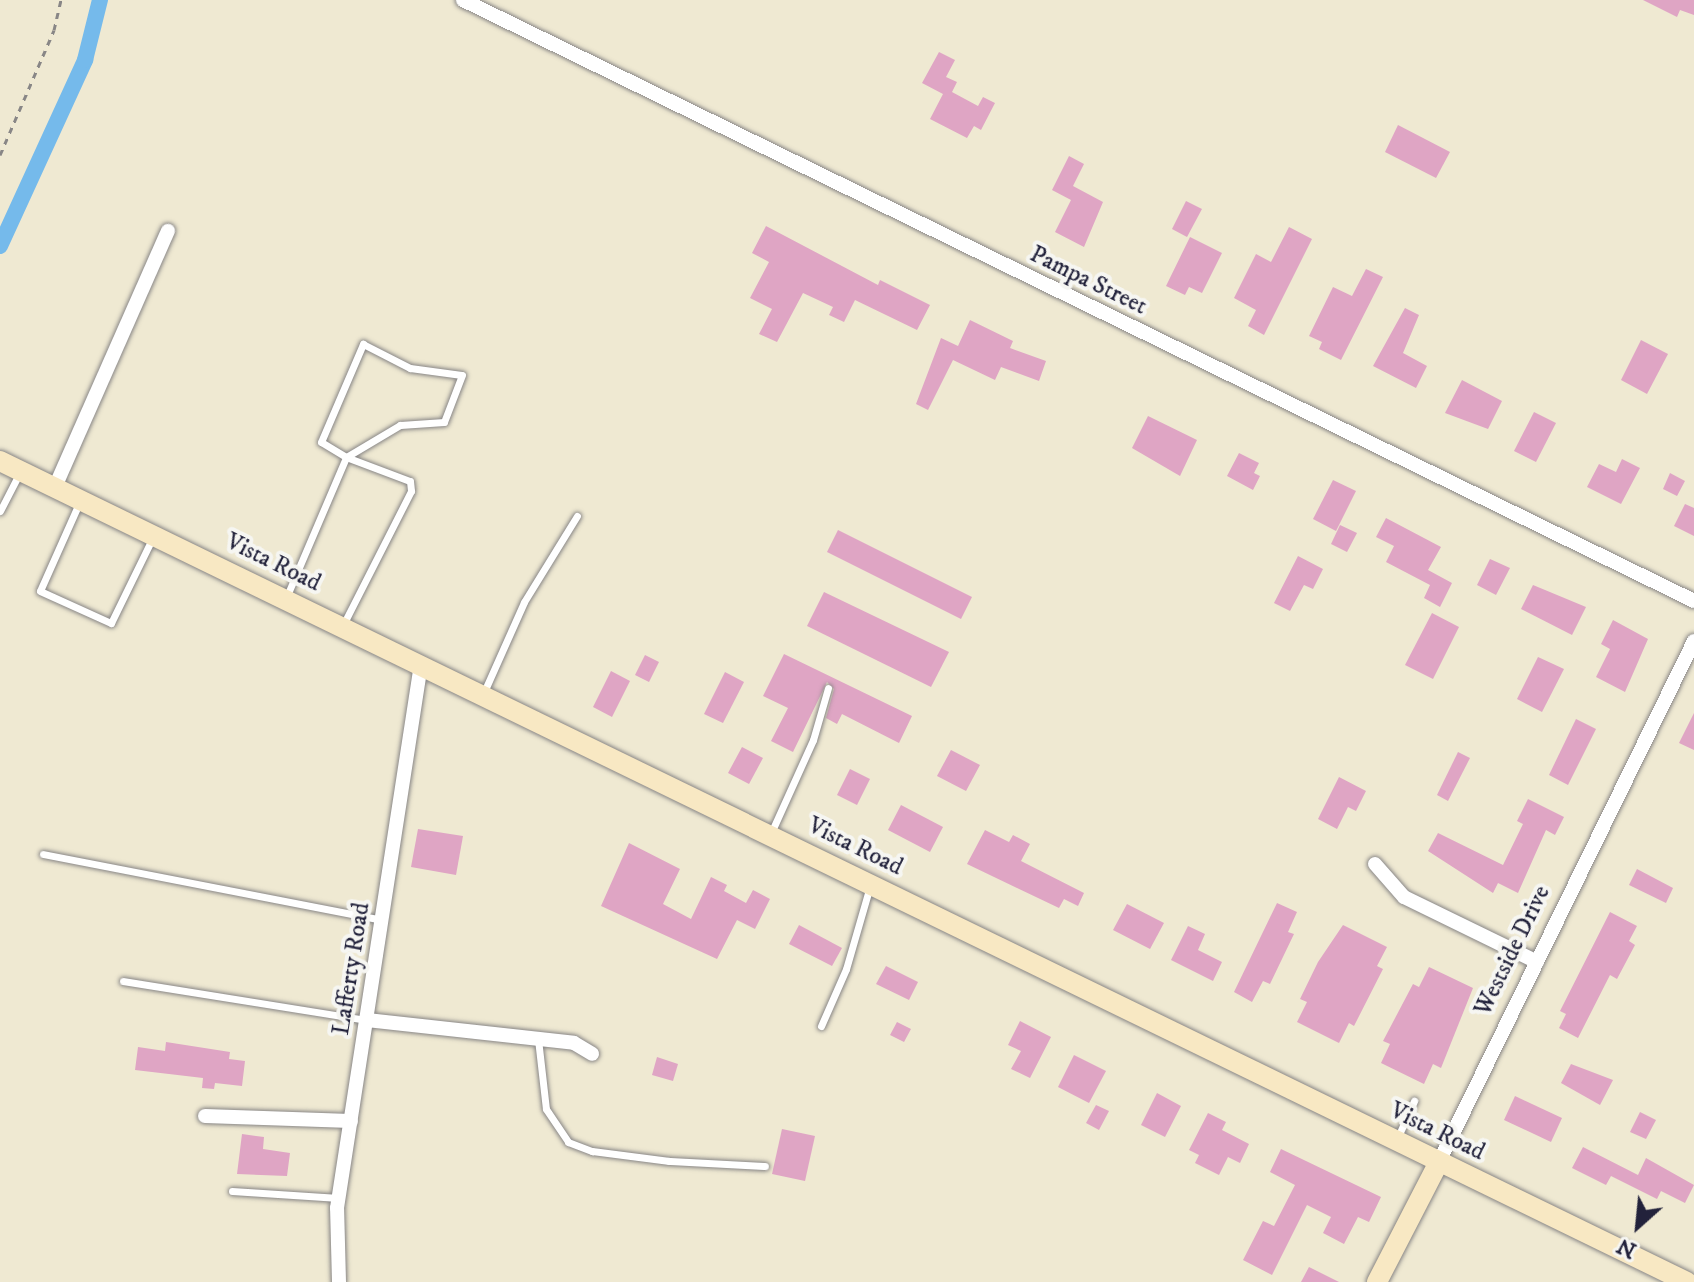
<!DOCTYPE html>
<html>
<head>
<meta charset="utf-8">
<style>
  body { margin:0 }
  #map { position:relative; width:1694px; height:1282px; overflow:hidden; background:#efe9d2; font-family:"IM FELL DW Pica",serif }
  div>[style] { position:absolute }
  .canal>* { height:16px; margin:-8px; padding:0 8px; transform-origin:8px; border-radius:8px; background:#75baeb }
  .building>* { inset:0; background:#dfa5c4 }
  .path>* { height:3px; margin-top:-1.5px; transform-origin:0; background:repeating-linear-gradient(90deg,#888686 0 6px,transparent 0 12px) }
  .roads { filter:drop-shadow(0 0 2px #888686) drop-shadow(0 0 2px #888686) }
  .lane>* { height:7px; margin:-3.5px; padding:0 3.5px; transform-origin:3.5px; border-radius:3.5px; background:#fff }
  .street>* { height:14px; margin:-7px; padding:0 7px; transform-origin:7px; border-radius:7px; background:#fff }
  .secondary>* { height:20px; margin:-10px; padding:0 10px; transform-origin:10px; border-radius:10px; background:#f8e8c3 }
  span { translate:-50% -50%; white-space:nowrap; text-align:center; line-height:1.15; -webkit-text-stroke:8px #f6f6f2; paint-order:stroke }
  .street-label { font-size:24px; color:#22223b }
  .north { position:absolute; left:1598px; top:1186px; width:80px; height:80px; -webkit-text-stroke:6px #f6f6f2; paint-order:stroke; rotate:207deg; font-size:22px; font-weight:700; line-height:32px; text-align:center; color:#22223b }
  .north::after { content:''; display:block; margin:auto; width:28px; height:36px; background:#22223b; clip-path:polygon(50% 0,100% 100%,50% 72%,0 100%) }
</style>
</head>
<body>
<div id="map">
  <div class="canal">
    <div style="left:0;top:246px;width:205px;rotate:-65.4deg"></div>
    <div style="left:85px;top:60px;width:62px;rotate:-76deg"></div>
  </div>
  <div class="building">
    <div style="clip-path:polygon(1643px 0,1694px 0,1694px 15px,1680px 10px,1677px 17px)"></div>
    <div style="clip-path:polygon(939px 52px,955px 60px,946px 77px,957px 82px,952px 92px,978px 106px,983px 97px,995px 103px,981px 130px,974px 126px,967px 138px,930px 119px,943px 94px,922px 83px)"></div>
    <div style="clip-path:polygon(1398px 125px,1450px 152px,1436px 178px,1385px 152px)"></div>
    <div style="clip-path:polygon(1069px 156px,1084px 164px,1073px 186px,1103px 202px,1084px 247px,1055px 232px,1071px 200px,1052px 190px)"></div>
    <div style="clip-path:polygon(1186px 201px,1202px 209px,1187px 237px,1172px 229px)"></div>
    <div style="clip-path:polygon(766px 226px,878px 285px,880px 280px,930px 305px,917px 330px,855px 300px,844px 322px,829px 315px,833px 307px,803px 293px,777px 342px,759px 334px,772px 309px,750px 298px,769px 262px,752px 253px)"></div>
    <div style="clip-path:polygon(1289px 227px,1312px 239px,1264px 335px,1248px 326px,1256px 310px,1234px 298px,1256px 254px,1271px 262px)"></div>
    <div style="clip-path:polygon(1190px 237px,1222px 253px,1202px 293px,1189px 287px,1185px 295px,1166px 286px)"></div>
    <div style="clip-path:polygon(1366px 269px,1383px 277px,1341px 360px,1319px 349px,1322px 342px,1309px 336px,1333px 287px,1352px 296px)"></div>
    <div style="clip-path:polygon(1405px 308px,1419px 315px,1403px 353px,1427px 366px,1416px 388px,1373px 366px)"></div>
    <div style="clip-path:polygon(970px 320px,1013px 341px,1010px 348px,1046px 361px,1039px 381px,1001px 367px,995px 380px,953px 360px,928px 410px,916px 404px,941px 338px,958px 346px)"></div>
    <div style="clip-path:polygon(1641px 340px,1668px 354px,1647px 394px,1621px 380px)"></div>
    <div style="clip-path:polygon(1462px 380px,1502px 401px,1488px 429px,1445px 413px)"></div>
    <div style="clip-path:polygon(1534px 412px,1556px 423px,1536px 462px,1514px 451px)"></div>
    <div style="clip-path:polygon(1148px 416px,1197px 440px,1180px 476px,1132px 448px)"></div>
    <div style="clip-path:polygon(1239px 453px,1259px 463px,1254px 473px,1260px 476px,1253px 490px,1227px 476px)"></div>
    <div style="clip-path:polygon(1622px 459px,1640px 468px,1621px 504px,1587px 487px,1599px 464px,1616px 472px)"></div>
    <div style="clip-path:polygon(1670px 473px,1685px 481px,1677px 496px,1663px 489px)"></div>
    <div style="clip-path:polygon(1333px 480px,1356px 491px,1336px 531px,1313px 519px)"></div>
    <div style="clip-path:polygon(1685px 504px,1694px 508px,1694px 536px,1674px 526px)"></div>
    <div style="clip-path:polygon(1386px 518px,1441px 547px,1428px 570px,1452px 583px,1440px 607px,1424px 598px,1430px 585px,1386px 562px,1394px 546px,1376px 537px)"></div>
    <div style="clip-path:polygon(1340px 525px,1357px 533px,1347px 552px,1331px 544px)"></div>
    <div style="clip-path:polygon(838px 530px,972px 597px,961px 619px,827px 552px)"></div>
    <div style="clip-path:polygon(1298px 556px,1323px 569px,1313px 589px,1304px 585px,1290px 611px,1274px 603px)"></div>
    <div style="clip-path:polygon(1490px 559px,1510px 568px,1496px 595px,1477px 585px)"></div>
    <div style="clip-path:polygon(1533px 585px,1586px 607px,1572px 635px,1521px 609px)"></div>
    <div style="clip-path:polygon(824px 592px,949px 652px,931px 687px,807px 626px)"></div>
    <div style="clip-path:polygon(1432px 613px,1459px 627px,1433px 679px,1405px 665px)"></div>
    <div style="clip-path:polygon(1613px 620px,1648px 639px,1625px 692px,1596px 677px,1610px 649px,1601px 644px)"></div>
    <div style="clip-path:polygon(784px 654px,912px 716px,899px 743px,842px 714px,837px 724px,826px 718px,834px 689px,827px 682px,793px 752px,771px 741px,788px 708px,763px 696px)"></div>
    <div style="clip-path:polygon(645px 655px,659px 662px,649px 682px,635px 675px)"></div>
    <div style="clip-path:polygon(1538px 657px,1564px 669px,1542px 712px,1517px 699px)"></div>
    <div style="clip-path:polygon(611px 671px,630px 681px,612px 717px,593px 707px)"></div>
    <div style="clip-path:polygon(725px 672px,744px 682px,723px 723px,704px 714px)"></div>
    <div style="clip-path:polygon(1694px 713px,1694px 750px,1679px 743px)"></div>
    <div style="clip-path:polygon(1576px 719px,1596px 729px,1568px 785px,1549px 775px)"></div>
    <div style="clip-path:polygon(742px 747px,763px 758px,749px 784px,728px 773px)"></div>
    <div style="clip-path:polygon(951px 750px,980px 765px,966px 791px,937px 776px)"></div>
    <div style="clip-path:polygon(1458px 752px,1470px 758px,1448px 801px,1437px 795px)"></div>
    <div style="clip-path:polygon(850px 769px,870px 779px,857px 805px,837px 795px)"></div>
    <div style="clip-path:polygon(1339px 777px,1366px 791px,1356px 811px,1348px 807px,1337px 829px,1318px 819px)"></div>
    <div style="clip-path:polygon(1528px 799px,1564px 817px,1555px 835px,1546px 830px,1518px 893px,1498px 883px,1493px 893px,1428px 851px,1438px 833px,1503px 865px,1523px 824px,1517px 821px)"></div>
    <div style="clip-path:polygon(901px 805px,943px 827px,930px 852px,888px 830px)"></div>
    <div style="clip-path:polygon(418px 829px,463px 836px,456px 875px,411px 867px)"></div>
    <div style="clip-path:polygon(985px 830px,1009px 842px,1013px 835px,1030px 844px,1021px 861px,1084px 893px,1078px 906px,1064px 899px,1059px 908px,967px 864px)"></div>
    <div style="clip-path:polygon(629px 843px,680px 869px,663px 904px,691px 919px,711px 877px,727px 885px,724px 891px,746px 903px,753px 890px,770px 899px,755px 929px,737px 920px,717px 959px,601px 906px)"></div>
    <div style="clip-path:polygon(1637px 869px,1673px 888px,1666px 903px,1629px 885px)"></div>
    <div style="clip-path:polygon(1277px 903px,1297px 912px,1288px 932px,1294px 934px,1270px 984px,1263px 981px,1252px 1002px,1234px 992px)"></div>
    <div style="clip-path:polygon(1127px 904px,1164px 923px,1150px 949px,1113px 930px)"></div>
    <div style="clip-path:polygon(1610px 912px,1637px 926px,1629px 941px,1635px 945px,1617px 979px,1610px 975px,1578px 1038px,1559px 1028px,1566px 1014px,1560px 1011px)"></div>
    <div style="clip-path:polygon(799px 925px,842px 948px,832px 966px,789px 944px)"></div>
    <div style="clip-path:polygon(1343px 925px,1387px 947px,1377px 966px,1383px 969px,1354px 1026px,1349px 1023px,1339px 1043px,1297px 1022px,1307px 1002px,1300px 999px,1318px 962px)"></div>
    <div style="clip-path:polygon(1188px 926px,1205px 934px,1198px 950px,1222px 962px,1213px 981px,1171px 960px)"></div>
    <div style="clip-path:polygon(886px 966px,918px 982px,909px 1000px,876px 984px)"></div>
    <div style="clip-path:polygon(1429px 967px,1473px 988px,1441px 1068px,1433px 1064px,1424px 1084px,1381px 1063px,1390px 1044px,1383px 1041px,1413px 984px,1419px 987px)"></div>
    <div style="clip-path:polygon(1020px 1021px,1051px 1037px,1030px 1078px,1011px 1069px,1021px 1051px,1008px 1045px)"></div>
    <div style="clip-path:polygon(897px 1022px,911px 1029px,904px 1042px,890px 1035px)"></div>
    <div style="clip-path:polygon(166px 1042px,230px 1052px,229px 1059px,245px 1061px,242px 1086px,215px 1083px,214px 1089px,202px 1088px,203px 1078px,135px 1070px,138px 1047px,165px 1051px)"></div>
    <div style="clip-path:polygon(1074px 1055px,1106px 1071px,1089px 1103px,1058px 1087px)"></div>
    <div style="clip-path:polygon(657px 1057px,678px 1064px,673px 1081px,652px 1075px)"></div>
    <div style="clip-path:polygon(1571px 1064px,1613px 1080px,1600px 1105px,1561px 1083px)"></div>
    <div style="clip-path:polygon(1157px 1093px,1181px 1106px,1165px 1137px,1141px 1125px)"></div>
    <div style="clip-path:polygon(1515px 1096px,1562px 1118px,1551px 1142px,1504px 1120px)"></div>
    <div style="clip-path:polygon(1096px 1105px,1109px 1111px,1099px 1130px,1086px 1123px)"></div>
    <div style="clip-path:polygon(1640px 1112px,1656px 1120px,1646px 1139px,1630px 1132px)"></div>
    <div style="clip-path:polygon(1208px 1113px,1226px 1122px,1222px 1130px,1249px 1144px,1240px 1163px,1228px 1157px,1219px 1175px,1195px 1163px,1199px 1155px,1189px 1150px)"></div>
    <div style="clip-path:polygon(782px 1129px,815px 1136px,805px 1181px,772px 1174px)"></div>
    <div style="clip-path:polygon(242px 1134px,264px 1137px,263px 1149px,290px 1153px,287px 1176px,237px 1174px)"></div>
    <div style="clip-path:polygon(1583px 1147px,1638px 1175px,1646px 1158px,1694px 1185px,1685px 1203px,1661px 1191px,1657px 1199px,1611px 1176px,1606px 1185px,1572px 1168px)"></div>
    <div style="clip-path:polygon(1281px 1149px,1381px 1197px,1369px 1222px,1358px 1217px,1344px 1244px,1323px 1233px,1331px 1217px,1307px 1205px,1272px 1275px,1243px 1260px,1263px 1221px,1274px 1226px,1295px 1185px,1270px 1172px)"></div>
    <div style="clip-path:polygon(1309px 1267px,1339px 1282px,1301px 1282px)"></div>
  </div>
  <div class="path">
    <div style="left:0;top:155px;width:136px;rotate:-66.6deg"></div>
    <div style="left:54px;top:30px;width:31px;rotate:-77deg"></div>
  </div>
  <div class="roads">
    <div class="lane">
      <div style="left:363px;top:344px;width:53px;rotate:27.1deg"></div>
      <div style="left:410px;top:368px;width:52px;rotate:7.7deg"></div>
      <div style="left:462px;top:375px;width:50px;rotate:111deg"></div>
      <div style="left:444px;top:422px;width:44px;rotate:176.1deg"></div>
      <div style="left:400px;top:425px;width:63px;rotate:149.3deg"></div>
      <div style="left:346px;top:457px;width:29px;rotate:-149deg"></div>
      <div style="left:321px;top:442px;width:107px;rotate:-66.8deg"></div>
      <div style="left:80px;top:501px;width:98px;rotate:114deg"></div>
      <div style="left:40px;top:591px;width:78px;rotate:24.3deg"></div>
      <div style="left:111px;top:623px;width:96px;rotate:-64deg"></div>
      <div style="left:0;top:511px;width:42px;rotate:-62.8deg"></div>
      <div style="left:286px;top:598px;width:153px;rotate:-66.9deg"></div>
      <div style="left:346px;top:457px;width:68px;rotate:20.6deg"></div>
      <div style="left:410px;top:481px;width:10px;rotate:84deg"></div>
      <div style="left:411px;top:491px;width:150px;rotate:116.9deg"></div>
      <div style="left:484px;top:692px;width:98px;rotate:-66deg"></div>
      <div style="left:524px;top:602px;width:101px;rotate:-58.4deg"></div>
      <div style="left:771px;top:833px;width:102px;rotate:-65.7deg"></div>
      <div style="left:813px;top:740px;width:54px;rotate:-73.9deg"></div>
      <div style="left:43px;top:854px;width:345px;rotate:11deg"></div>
      <div style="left:123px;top:981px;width:247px;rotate:9.1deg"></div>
      <div style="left:821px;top:1026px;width:62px;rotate:-66.3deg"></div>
      <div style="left:846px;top:969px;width:86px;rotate:-73.9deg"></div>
      <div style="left:538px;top:1039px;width:70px;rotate:83.5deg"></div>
      <div style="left:546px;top:1109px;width:40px;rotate:56deg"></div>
      <div style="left:568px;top:1142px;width:26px;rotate:21deg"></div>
      <div style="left:592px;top:1151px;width:78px;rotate:7.4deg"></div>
      <div style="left:669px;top:1161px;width:96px;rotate:3deg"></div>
      <div style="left:1397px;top:1139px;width:42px;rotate:-65.9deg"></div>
      <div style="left:232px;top:1191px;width:107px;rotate:3.7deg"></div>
    </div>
    <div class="street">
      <div style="left:463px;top:0;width:1370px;rotate:26.02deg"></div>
      <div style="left:55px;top:487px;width:280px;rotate:-66.2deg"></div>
      <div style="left:1375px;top:864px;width:44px;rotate:48.7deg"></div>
      <div style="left:1404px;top:897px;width:148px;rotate:26deg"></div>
      <div style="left:367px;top:1020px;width:208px;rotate:6.3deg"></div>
      <div style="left:574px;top:1043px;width:21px;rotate:31deg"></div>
      <div style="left:205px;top:1116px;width:146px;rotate:2deg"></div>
      <div style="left:1439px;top:1162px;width:580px;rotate:-63.92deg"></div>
      <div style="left:339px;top:1282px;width:74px;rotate:-91.5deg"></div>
      <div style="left:337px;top:1208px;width:550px;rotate:-81.22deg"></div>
    </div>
    <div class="secondary">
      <div style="left:0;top:461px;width:1876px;rotate:25.95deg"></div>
      <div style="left:1377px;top:1282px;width:135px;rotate:-62.7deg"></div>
    </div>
  </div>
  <div class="street-label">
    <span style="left:1088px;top:281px;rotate:26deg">Pampa Street</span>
    <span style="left:273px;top:563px;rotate:26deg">Vista Road</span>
    <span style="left:855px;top:847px;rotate:26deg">Vista Road</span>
    <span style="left:1513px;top:951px;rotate:-64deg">Westside Drive</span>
    <span style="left:352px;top:969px;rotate:-81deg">Lafferty Road</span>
    <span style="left:1437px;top:1132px;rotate:26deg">Vista Road</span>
  </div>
  <div class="north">N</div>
</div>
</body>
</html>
